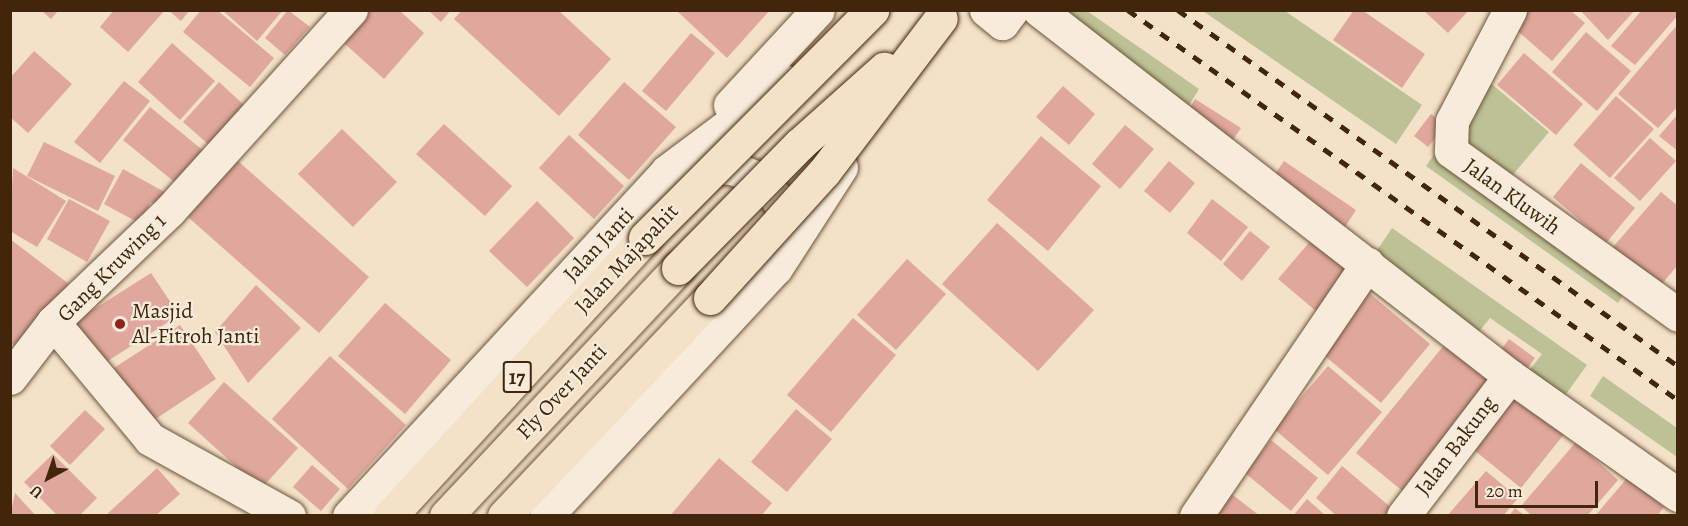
<!DOCTYPE html>
<html>
<head>
<meta charset="utf-8">
<style>
  body { margin:0 }
  #map { position:relative; width:1688px; height:526px; overflow:hidden; background:#f3e1c8; font-family:Alegreya,serif }
  div>[style] { position:absolute }
  .green>* { inset:0; background:#bcc295 }
  .building>* { inset:0; background:#e0a79c }
  .roads { filter:drop-shadow(0 0 2px #6e553a) drop-shadow(0 0 2px #6e553a) }
  .minor>* { height:33px; margin:-16.5px; padding:0 16.5px; transform-origin:16.5px; border-radius:16.5px; background:#f7ecdb }
  .tertiary>* { height:33px; margin:-16.5px; padding:0 16.5px; transform-origin:16.5px; border-radius:16.5px; background:#f7ecdb }
  .trunk>* { height:33px; margin:-16.5px; padding:0 16.5px; transform-origin:16.5px; border-radius:16.5px; background:#f3e1c8 }
  .rail>* { height:4.5px; margin-top:-2.25px; transform-origin:0; background:repeating-linear-gradient(90deg,#41260b 0 10px,transparent 0 20px) }
  .bridges { filter:drop-shadow(0 0 2px #41260b) drop-shadow(0 0 2px #41260b) }
  .trunk-bridge>* { height:33px; margin:-16.5px; padding:0 16.5px; transform-origin:16.5px; border-radius:16.5px; background:#f3e1c8 }
  .dots>* { width:16px; height:16px; translate:-50% -50%; box-sizing:border-box; border:3px solid #f7ecdb; border-radius:50% }
  span { translate:-50% -50%; white-space:nowrap; text-align:center; line-height:1.15; -webkit-text-stroke:4.5px #f7ecdb; paint-order:stroke }
  .shield-label span { padding:2px 4px; background:#f7ecdb; border:2px solid; border-radius:4px; -webkit-text-stroke-width:0 }
  .shield-label { font-size:21px; color:#41260b; font-weight:700 }
  .street-label { font-size:22px; color:#41260b }
  .poi-label { font-size:22px; color:#41260b }
  .left { translate:0 -50%; text-align:left }
  .frame { position:absolute; inset:0; border:12px solid #41260b; pointer-events:none }
  .north { position:absolute; left:18px; top:448px; width:60px; height:60px; -webkit-text-stroke:4px #f7ecdb; paint-order:stroke; rotate:220deg; font-size:16px; font-weight:700; line-height:24px; text-align:center; color:#41260b }
  .north::after { content:''; display:block; margin:auto; width:21px; height:27px; background:#41260b; clip-path:polygon(50% 0,100% 100%,50% 72%,0 100%) }
  .scale { position:absolute; left:1475px; top:481px; width:123px; height:27px; box-sizing:border-box; border:3px solid #41260b; border-top:0; padding-left:8px; font-size:18px; line-height:21px; white-space:nowrap; color:#41260b; -webkit-text-stroke:4px #f7ecdb; paint-order:stroke }
</style>
</head>
<body>
<div id="map">
  <div class="green">
    <div style="clip-path:polygon(1046px 11px,1087px 11px,1199px 89px,1183px 115px)"></div>
    <div style="clip-path:polygon(1203px 11px,1285px 11px,1422px 105px,1396px 144px)"></div>
    <div style="clip-path:polygon(1488px 81px,1549px 132px,1511px 177px,1458px 139px)"></div>
    <div style="clip-path:polygon(1435px 153px,1627px 290px,1618px 303px,1426px 166px)"></div>
    <div style="clip-path:polygon(1392px 228px,1587px 365px,1564px 397px,1528px 372px,1542px 354px,1490px 318px,1477px 334px,1372px 258px)"></div>
    <div style="clip-path:polygon(1603px 376px,1677px 428px,1677px 457px,1590px 396px)"></div>
  </div>
  <div class="building">
    <div style="clip-path:polygon(41px 10px,59px 10px,51px 19px)"></div>
    <div style="clip-path:polygon(114px 10px,165px 10px,128px 52px,100px 27px)"></div>
    <div style="clip-path:polygon(168px 10px,190px 10px,181px 21px)"></div>
    <div style="clip-path:polygon(201px 10px,217px 10px,274px 58px,250px 87px,183px 32px)"></div>
    <div style="clip-path:polygon(222px 10px,283px 10px,257px 41px)"></div>
    <div style="clip-path:polygon(288px 10px,310px 27px,285px 55px,265px 38px)"></div>
    <div style="clip-path:polygon(357px 10px,399px 10px,424px 33px,384px 79px,335px 35px)"></div>
    <div style="clip-path:polygon(428px 10px,451px 10px,441px 22px)"></div>
    <div style="clip-path:polygon(462px 10px,558px 10px,611px 59px,559px 116px,454px 19px)"></div>
    <div style="clip-path:polygon(676px 10px,770px 10px,727px 58px)"></div>
    <div style="clip-path:polygon(1354px 10px,1362px 10px,1425px 54px,1402px 88px,1333px 40px)"></div>
    <div style="clip-path:polygon(1423px 10px,1469px 10px,1448px 33px)"></div>
    <div style="clip-path:polygon(1528px 10px,1570px 10px,1585px 23px,1552px 61px,1513px 27px)"></div>
    <div style="clip-path:polygon(1580px 10px,1635px 10px,1608px 40px)"></div>
    <div style="clip-path:polygon(1642px 10px,1678px 10px,1678px 15px,1635px 65px,1611px 46px)"></div>
    <div style="clip-path:polygon(1678px 24px,1678px 106px,1658px 128px,1618px 94px)"></div>
    <div style="clip-path:polygon(1586px 32px,1631px 71px,1597px 111px,1552px 72px)"></div>
    <div style="clip-path:polygon(691px 33px,715px 53px,666px 111px,642px 91px)"></div>
    <div style="clip-path:polygon(172px 43px,215px 81px,180px 120px,138px 82px)"></div>
    <div style="clip-path:polygon(34px 51px,72px 84px,28px 133px,10px 117px,10px 78px)"></div>
    <div style="clip-path:polygon(1524px 53px,1583px 104px,1556px 135px,1497px 85px)"></div>
    <div style="clip-path:polygon(124px 81px,150px 101px,100px 163px,74px 142px)"></div>
    <div style="clip-path:polygon(219px 82px,244px 105px,208px 144px,183px 122px)"></div>
    <div style="clip-path:polygon(624px 82px,676px 127px,629px 180px,578px 135px)"></div>
    <div style="clip-path:polygon(1063px 86px,1095px 114px,1069px 145px,1036px 117px)"></div>
    <div style="clip-path:polygon(1616px 96px,1654px 129px,1610px 178px,1573px 145px)"></div>
    <div style="clip-path:polygon(1195px 99px,1241px 128px,1230px 144px,1185px 116px)"></div>
    <div style="clip-path:polygon(150px 107px,205px 152px,178px 185px,123px 140px)"></div>
    <div style="clip-path:polygon(1431px 114px,1445px 126px,1428px 147px,1414px 136px)"></div>
    <div style="clip-path:polygon(1678px 114px,1678px 151px,1659px 136px)"></div>
    <div style="clip-path:polygon(444px 124px,512px 186px,485px 216px,416px 154px)"></div>
    <div style="clip-path:polygon(1125px 125px,1154px 149px,1120px 189px,1092px 164px)"></div>
    <div style="clip-path:polygon(342px 129px,397px 182px,353px 227px,298px 174px)"></div>
    <div style="clip-path:polygon(569px 135px,624px 186px,594px 219px,539px 168px)"></div>
    <div style="clip-path:polygon(1041px 136px,1101px 186px,1048px 251px,987px 200px)"></div>
    <div style="clip-path:polygon(1650px 138px,1676px 161px,1640px 201px,1614px 178px)"></div>
    <div style="clip-path:polygon(44px 142px,115px 176px,98px 211px,27px 176px)"></div>
    <div style="clip-path:polygon(238px 161px,369px 277px,319px 333px,188px 217px)"></div>
    <div style="clip-path:polygon(1169px 161px,1195px 183px,1170px 213px,1144px 191px)"></div>
    <div style="clip-path:polygon(1284px 161px,1356px 210px,1345px 227px,1273px 177px)"></div>
    <div style="clip-path:polygon(1581px 163px,1635px 208px,1606px 243px,1553px 197px)"></div>
    <div style="clip-path:polygon(13px 168px,66px 201px,37px 247px,10px 231px)"></div>
    <div style="clip-path:polygon(123px 169px,170px 195px,162px 209px,151px 202px,139px 223px,104px 204px)"></div>
    <div style="clip-path:polygon(1661px 192px,1678px 206px,1678px 265px,1659px 287px,1613px 247px)"></div>
    <div style="clip-path:polygon(69px 199px,110px 221px,87px 262px,47px 239px)"></div>
    <div style="clip-path:polygon(1212px 199px,1248px 227px,1221px 261px,1187px 233px)"></div>
    <div style="clip-path:polygon(537px 201px,574px 238px,527px 287px,489px 251px)"></div>
    <div style="clip-path:polygon(997px 223px,1094px 310px,1038px 371px,942px 284px)"></div>
    <div style="clip-path:polygon(1250px 231px,1270px 247px,1242px 281px,1223px 264px)"></div>
    <div style="clip-path:polygon(1313px 238px,1364px 281px,1329px 322px,1278px 279px)"></div>
    <div style="clip-path:polygon(10px 239px,69px 284px,20px 349px,10px 342px)"></div>
    <div style="clip-path:polygon(907px 259px,946px 294px,896px 350px,857px 315px)"></div>
    <div style="clip-path:polygon(151px 273px,179px 315px,100px 366px,72px 323px)"></div>
    <div style="clip-path:polygon(256px 285px,301px 328px,248px 383px,215px 332px)"></div>
    <div style="clip-path:polygon(1368px 292px,1430px 344px,1381px 403px,1319px 351px)"></div>
    <div style="clip-path:polygon(385px 303px,451px 360px,405px 414px,338px 356px)"></div>
    <div style="clip-path:polygon(853px 318px,896px 355px,831px 432px,787px 395px)"></div>
    <div style="clip-path:polygon(180px 325px,216px 379px,151px 422px,114px 368px)"></div>
    <div style="clip-path:polygon(1509px 339px,1535px 358px,1524px 373px,1498px 354px)"></div>
    <div style="clip-path:polygon(1445px 344px,1494px 384px,1405px 493px,1356px 453px)"></div>
    <div style="clip-path:polygon(330px 356px,406px 425px,348px 489px,272px 419px)"></div>
    <div style="clip-path:polygon(1328px 366px,1382px 412px,1328px 475px,1274px 429px)"></div>
    <div style="clip-path:polygon(224px 382px,298px 448px,261px 489px,188px 423px)"></div>
    <div style="clip-path:polygon(1514px 391px,1565px 433px,1521px 488px,1469px 446px)"></div>
    <div style="clip-path:polygon(796px 409px,832px 439px,787px 492px,751px 462px)"></div>
    <div style="clip-path:polygon(85px 410px,105px 429px,70px 465px,50px 446px)"></div>
    <div style="clip-path:polygon(1271px 440px,1318px 478px,1291px 511px,1245px 473px)"></div>
    <div style="clip-path:polygon(1576px 442px,1618px 480px,1587px 516px,1532px 516px,1521px 506px)"></div>
    <div style="clip-path:polygon(53px 454px,97px 498px,79px 516px,58px 516px,24px 482px)"></div>
    <div style="clip-path:polygon(719px 458px,772px 503px,761px 516px,670px 516px)"></div>
    <div style="clip-path:polygon(312px 465px,340px 489px,321px 511px,293px 487px)"></div>
    <div style="clip-path:polygon(1342px 466px,1394px 510px,1389px 516px,1337px 516px,1316px 498px)"></div>
    <div style="clip-path:polygon(157px 468px,180px 494px,155px 516px,105px 516px)"></div>
    <div style="clip-path:polygon(1486px 471px,1518px 498px,1503px 516px,1447px 516px)"></div>
    <div style="clip-path:polygon(1628px 477px,1664px 507px,1657px 516px,1595px 516px)"></div>
    <div style="clip-path:polygon(1225px 489px,1260px 516px,1204px 516px)"></div>
    <div style="clip-path:polygon(15px 493px,36px 516px,10px 516px)"></div>
    <div style="clip-path:polygon(1307px 499px,1326px 516px,1293px 516px)"></div>
    <div style="clip-path:polygon(1515px 508px,1525px 516px,1509px 516px)"></div>
  </div>
  <div class="roads">
    <div class="minor">
      <div style="left:986px;top:10px;width:21px;rotate:39deg"></div>
      <div style="left:1002px;top:23px;width:16px;rotate:-52deg"></div>
      <div style="left:1039px;top:10px;width:596px;rotate:37.85deg"></div>
      <div style="left:1510px;top:376px;width:206px;rotate:35.3deg"></div>
      <div style="left:1510px;top:10px;width:125px;rotate:117.6deg"></div>
      <div style="left:1452px;top:121px;width:30px;rotate:92deg"></div>
      <div style="left:1451px;top:151px;width:280px;rotate:35.8deg"></div>
      <div style="left:53px;top:322px;width:152px;rotate:50.3deg"></div>
      <div style="left:150px;top:439px;width:159px;rotate:29deg"></div>
      <div style="left:10px;top:378px;width:71px;rotate:-52.5deg"></div>
      <div style="left:53px;top:322px;width:162px;rotate:-43.7deg"></div>
      <div style="left:170px;top:210px;width:270px;rotate:-47.9deg"></div>
      <div style="left:1196px;top:516px;width:305px;rotate:-55.8deg"></div>
      <div style="left:1403px;top:516px;width:176px;rotate:-52.6deg"></div>
    </div>
    <div class="tertiary">
      <div style="left:730px;top:105px;width:129px;rotate:-47.2deg"></div>
      <div style="left:693px;top:166px;width:39px;rotate:3deg"></div>
      <div style="left:732px;top:168px;width:25px;rotate:21deg"></div>
      <div style="left:755px;top:177px;width:29px;rotate:44deg"></div>
      <div style="left:776px;top:197px;width:24px;rotate:62deg"></div>
      <div style="left:787px;top:218px;width:24px;rotate:90deg"></div>
      <div style="left:349px;top:516px;width:469px;rotate:-47.3deg"></div>
      <div style="left:667px;top:171px;width:149px;rotate:-36.8deg"></div>
      <div style="left:546px;top:516px;width:338px;rotate:-47.2deg"></div>
      <div style="left:776px;top:268px;width:120px;rotate:-57.2deg"></div>
    </div>
    <div class="trunk">
      <div style="left:390px;top:516px;width:377px;rotate:-47.5deg"></div>
      <div style="left:446px;top:516px;width:340px;rotate:-46.9deg"></div>
      <div style="left:504px;top:516px;width:300px;rotate:-46.6deg"></div>
    </div>
  </div>
  <div class="rail">
    <div style="left:1128px;top:10px;width:674px;rotate:35.34deg"></div>
    <div style="left:1178px;top:10px;width:614px;rotate:35.45deg"></div>
  </div>
  <div class="bridges">
    <div class="trunk-bridge">
      <div style="left:645px;top:238px;width:322px;rotate:-45.1deg"></div>
      <div style="left:678px;top:268px;width:174px;rotate:-45.5deg"></div>
      <div style="left:800px;top:144px;width:113px;rotate:-41.8deg"></div>
      <div style="left:710px;top:298px;width:170px;rotate:-47.9deg"></div>
      <div style="left:824px;top:172px;width:193px;rotate:-52.8deg"></div>
    </div>
  </div>
  <div class="dots">
    <div style="left:120px;top:324px;background:#8f2418"></div>
  </div>
  <div class="shield-label">
    <span style="left:517px;top:377px">17</span>
  </div>
  <div class="street-label">
    <span style="left:1512px;top:197px;rotate:36deg">Jalan Kluwih</span>
    <span style="left:599px;top:245px;rotate:-47deg">Jalan Janti</span>
    <span style="left:627px;top:259px;rotate:-47deg">Jalan Majapahit</span>
    <span style="left:112px;top:268px;rotate:-45deg">Gang Kruwing 1</span>
    <span style="left:562px;top:392px;rotate:-47deg">Fly Over Janti</span>
    <span style="left:1456px;top:446px;rotate:-53deg">Jalan Bakung</span>
  </div>
  <div class="poi-label">
    <span class="left" style="left:132px;top:324px">Masjid<br>Al-Fitroh Janti</span>
  </div>
  <div class="frame"></div>
  <div class="north">U</div>
  <div class="scale">20 m</div>
</div>
</body>
</html>
